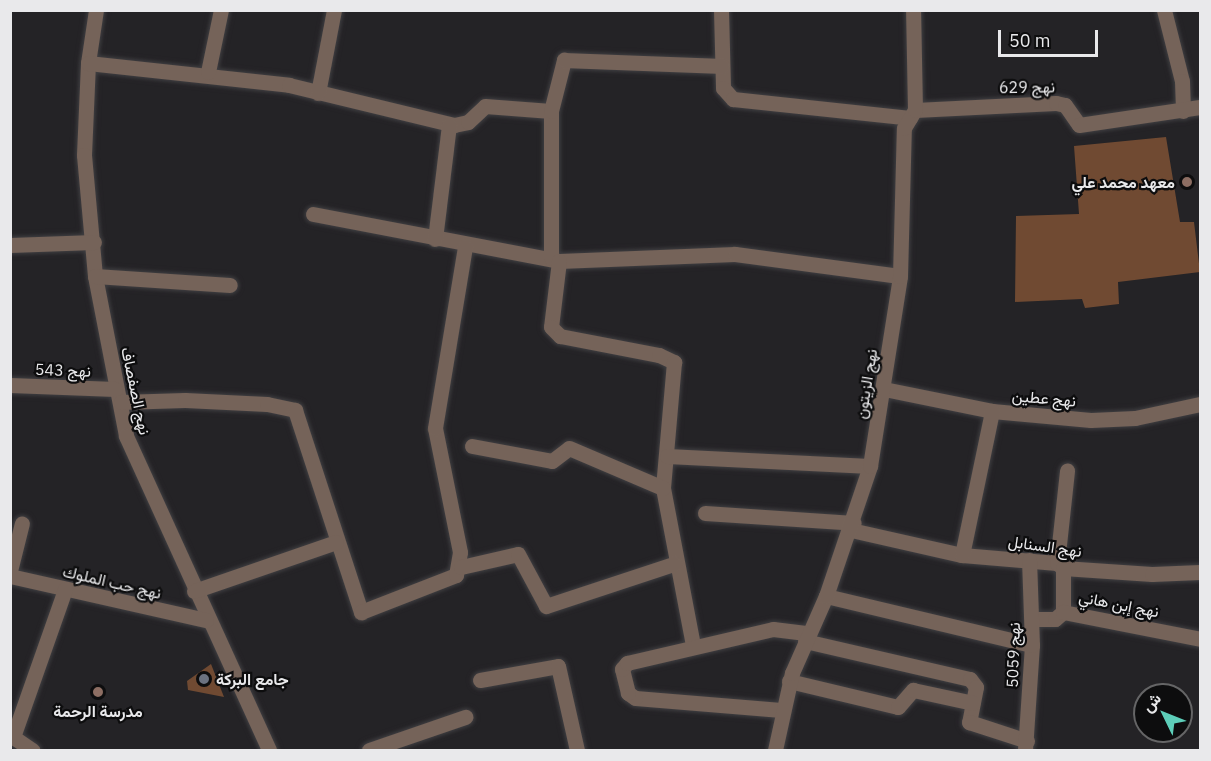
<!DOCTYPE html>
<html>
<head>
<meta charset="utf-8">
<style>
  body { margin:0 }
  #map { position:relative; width:1211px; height:761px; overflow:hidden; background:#242326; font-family:"IBM Plex Sans",Vazirmatn,sans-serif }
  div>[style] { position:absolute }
  .building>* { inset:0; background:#704a32 }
  .roads { filter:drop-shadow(0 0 2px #403f42) drop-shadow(0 0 2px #403f42) }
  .street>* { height:15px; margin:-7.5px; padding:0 7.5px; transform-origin:7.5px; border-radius:7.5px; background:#756359 }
  .dots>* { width:16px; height:16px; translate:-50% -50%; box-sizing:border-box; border:3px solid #0d0d0e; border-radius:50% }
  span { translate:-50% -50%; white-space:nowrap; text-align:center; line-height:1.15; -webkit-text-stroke:4.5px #0d0d0e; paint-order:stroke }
  .street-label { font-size:16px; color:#e9e9eb }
  .poi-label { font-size:16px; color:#e9e9eb; font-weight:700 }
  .right { translate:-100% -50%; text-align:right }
  .left { translate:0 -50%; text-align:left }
  .frame { position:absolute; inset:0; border:12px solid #e9e9eb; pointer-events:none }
  .north { position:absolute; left:1133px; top:683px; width:60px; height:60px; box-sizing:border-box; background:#0d0d0e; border:2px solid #656566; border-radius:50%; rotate:313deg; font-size:16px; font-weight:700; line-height:24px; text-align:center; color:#e9e9eb }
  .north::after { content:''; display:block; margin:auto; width:21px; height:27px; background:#5dceb9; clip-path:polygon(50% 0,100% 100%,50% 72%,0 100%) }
  .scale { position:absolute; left:998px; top:30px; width:100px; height:27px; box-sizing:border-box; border:3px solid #e9e9eb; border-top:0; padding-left:8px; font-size:18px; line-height:21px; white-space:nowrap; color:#e9e9eb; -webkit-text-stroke:4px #0d0d0e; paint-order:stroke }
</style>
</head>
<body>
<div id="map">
  <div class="building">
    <div style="clip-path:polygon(1166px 137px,1180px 222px,1194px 222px,1200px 272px,1118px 282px,1119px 304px,1085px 308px,1082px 299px,1015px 302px,1016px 216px,1079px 214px,1074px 146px)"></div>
    <div style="clip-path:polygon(211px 664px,224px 697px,188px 690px,187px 681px)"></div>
  </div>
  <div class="roads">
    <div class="street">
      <div style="left:96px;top:10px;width:54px;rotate:98.6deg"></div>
      <div style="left:88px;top:63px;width:92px;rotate:92.5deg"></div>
      <div style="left:84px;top:155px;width:121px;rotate:84.8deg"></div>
      <div style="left:95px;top:276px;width:163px;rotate:79deg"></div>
      <div style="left:126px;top:436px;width:345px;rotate:65.5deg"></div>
      <div style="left:721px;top:10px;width:78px;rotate:88.5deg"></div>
      <div style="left:723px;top:88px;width:15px;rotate:48deg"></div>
      <div style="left:733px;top:99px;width:178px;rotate:6.1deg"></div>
      <div style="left:1164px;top:10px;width:73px;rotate:75.8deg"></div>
      <div style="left:1182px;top:81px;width:30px;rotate:88deg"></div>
      <div style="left:88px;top:63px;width:202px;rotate:6.2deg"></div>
      <div style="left:289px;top:85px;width:170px;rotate:13.6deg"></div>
      <div style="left:454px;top:125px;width:14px;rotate:-12deg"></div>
      <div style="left:468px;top:122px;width:23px;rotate:-43deg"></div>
      <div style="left:485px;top:106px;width:66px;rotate:4.3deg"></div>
      <div style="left:208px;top:72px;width:63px;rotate:-78.2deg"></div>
      <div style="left:318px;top:93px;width:85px;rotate:-79.1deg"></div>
      <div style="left:915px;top:110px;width:141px;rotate:-2.8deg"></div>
      <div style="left:1056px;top:103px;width:9px;rotate:13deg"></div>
      <div style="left:1065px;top:105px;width:24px;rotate:55deg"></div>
      <div style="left:1079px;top:125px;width:122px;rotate:-8.5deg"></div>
      <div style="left:313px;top:214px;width:250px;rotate:10.8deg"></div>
      <div style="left:559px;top:261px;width:176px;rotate:-2.3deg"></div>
      <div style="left:735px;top:254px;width:166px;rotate:7.6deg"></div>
      <div style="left:435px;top:239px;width:115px;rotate:-83deg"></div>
      <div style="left:10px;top:245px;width:84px;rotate:-2deg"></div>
      <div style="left:551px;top:258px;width:147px;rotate:-90deg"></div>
      <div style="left:551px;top:111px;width:53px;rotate:-75.7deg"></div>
      <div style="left:564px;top:60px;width:158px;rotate:2.2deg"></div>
      <div style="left:559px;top:261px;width:66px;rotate:96.9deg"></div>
      <div style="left:551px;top:327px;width:13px;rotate:45deg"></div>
      <div style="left:560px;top:336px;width:101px;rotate:10.9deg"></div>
      <div style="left:659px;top:355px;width:17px;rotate:25deg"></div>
      <div style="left:674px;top:362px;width:126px;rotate:95deg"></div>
      <div style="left:663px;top:488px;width:160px;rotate:79.2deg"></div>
      <div style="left:95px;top:276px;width:135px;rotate:3.8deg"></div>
      <div style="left:10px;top:385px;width:105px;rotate:2.2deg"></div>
      <div style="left:884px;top:389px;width:110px;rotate:11.5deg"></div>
      <div style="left:992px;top:411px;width:99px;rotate:5.2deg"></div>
      <div style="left:1091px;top:420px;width:44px;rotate:-2.6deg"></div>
      <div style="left:1135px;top:418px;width:66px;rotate:-12.2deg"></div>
      <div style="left:121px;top:402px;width:64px;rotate:-1.8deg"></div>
      <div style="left:185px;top:400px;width:82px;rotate:2.8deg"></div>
      <div style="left:267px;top:404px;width:29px;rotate:12deg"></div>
      <div style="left:295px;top:410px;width:213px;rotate:71.9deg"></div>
      <div style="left:361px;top:612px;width:102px;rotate:-21.3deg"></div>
      <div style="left:456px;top:575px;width:23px;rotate:-80deg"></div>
      <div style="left:460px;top:552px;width:126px;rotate:-101.4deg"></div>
      <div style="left:435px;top:428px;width:184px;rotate:-80.6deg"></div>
      <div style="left:472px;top:446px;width:81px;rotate:10.6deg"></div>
      <div style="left:552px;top:461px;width:21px;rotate:-37deg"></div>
      <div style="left:569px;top:448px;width:102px;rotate:23.1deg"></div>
      <div style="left:667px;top:456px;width:203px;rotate:2.8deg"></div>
      <div style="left:705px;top:513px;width:149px;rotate:3.8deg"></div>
      <div style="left:851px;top:530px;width:114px;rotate:12.7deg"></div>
      <div style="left:962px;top:555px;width:95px;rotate:4.8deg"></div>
      <div style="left:1057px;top:563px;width:8px;rotate:40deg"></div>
      <div style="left:1063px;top:568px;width:89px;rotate:3.9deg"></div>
      <div style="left:1152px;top:574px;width:48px;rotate:-2.4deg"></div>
      <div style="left:962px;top:555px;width:147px;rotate:-78.2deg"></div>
      <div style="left:1057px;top:563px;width:93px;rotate:-83.8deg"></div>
      <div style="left:461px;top:567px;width:58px;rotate:-12.8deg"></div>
      <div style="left:518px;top:554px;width:59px;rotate:61.7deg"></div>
      <div style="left:546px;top:606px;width:135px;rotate:-18.2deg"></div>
      <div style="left:1063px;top:568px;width:44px;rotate:90deg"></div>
      <div style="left:10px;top:571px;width:49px;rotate:-76deg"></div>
      <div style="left:10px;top:576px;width:201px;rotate:12.7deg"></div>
      <div style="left:194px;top:591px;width:150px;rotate:-19deg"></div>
      <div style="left:826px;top:596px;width:212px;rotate:13.4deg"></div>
      <div style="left:1032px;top:619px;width:23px"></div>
      <div style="left:1055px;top:619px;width:11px;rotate:-41deg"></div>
      <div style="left:1063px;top:612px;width:140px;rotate:11.1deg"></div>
      <div style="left:805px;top:641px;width:169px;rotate:13deg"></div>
      <div style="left:970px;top:679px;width:10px;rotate:53deg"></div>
      <div style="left:976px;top:687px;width:36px;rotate:101deg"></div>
      <div style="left:969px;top:722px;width:61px;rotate:18.1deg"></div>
      <div style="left:480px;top:680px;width:79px;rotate:-10.2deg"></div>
      <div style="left:558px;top:666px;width:86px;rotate:77.3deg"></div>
      <div style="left:789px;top:681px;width:112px;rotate:13.4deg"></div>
      <div style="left:898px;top:707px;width:23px;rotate:-49deg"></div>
      <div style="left:913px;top:690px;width:61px;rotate:12.2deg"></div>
      <div style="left:781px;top:710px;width:146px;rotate:-175.3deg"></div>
      <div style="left:635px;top:698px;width:9px;rotate:-144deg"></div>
      <div style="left:628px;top:693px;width:25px;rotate:-104deg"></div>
      <div style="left:622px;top:669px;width:8px;rotate:-50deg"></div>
      <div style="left:627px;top:663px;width:150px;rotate:-13.1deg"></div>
      <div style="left:773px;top:629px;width:35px;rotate:7deg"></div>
      <div style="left:10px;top:735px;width:27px;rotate:34deg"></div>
      <div style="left:13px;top:737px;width:157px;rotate:-70.6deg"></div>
      <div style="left:369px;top:750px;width:102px;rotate:-19deg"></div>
      <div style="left:775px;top:750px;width:79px;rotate:-77.6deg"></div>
      <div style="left:792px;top:673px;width:84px;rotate:-66.2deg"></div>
      <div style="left:826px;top:596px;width:137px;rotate:-71.3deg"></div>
      <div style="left:870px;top:466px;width:192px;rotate:-81deg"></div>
      <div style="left:900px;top:276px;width:148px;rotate:-88.5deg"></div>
      <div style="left:904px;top:128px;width:21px;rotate:-59deg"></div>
      <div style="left:915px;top:110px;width:100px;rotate:-91.1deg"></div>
      <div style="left:1025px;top:750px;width:105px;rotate:-86.2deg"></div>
      <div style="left:1032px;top:645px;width:85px;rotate:-92deg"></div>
    </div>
  </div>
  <div class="dots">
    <div style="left:1187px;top:182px;background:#8d6e63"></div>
    <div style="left:204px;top:679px;background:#6b7280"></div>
    <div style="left:98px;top:692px;background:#8d6e63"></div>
  </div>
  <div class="street-label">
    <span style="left:1027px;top:87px;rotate:-1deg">نهج 629</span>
    <span style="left:63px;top:370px;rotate:2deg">نهج 543</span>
    <span style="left:866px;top:384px;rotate:-81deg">نهج الزيتون</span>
    <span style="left:136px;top:391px;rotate:78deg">نهج الصفصاف</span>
    <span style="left:1044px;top:398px;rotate:5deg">نهج عطين</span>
    <span style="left:1045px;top:546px;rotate:8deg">نهج السنابل</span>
    <span style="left:112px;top:582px;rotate:13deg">نهج حب الملوك</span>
    <span style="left:1119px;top:604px;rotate:11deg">نهج إبن هاني</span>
    <span style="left:1013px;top:655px;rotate:-88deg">نهج 5059</span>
  </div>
  <div class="poi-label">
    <span class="right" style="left:1175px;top:182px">معهد محمد علي</span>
    <span class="left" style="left:216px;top:679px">جامع البركة</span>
    <span style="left:98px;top:711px">مدرسة الرحمة</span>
  </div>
  <div class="frame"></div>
  <div class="north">ش</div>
  <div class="scale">50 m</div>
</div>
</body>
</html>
